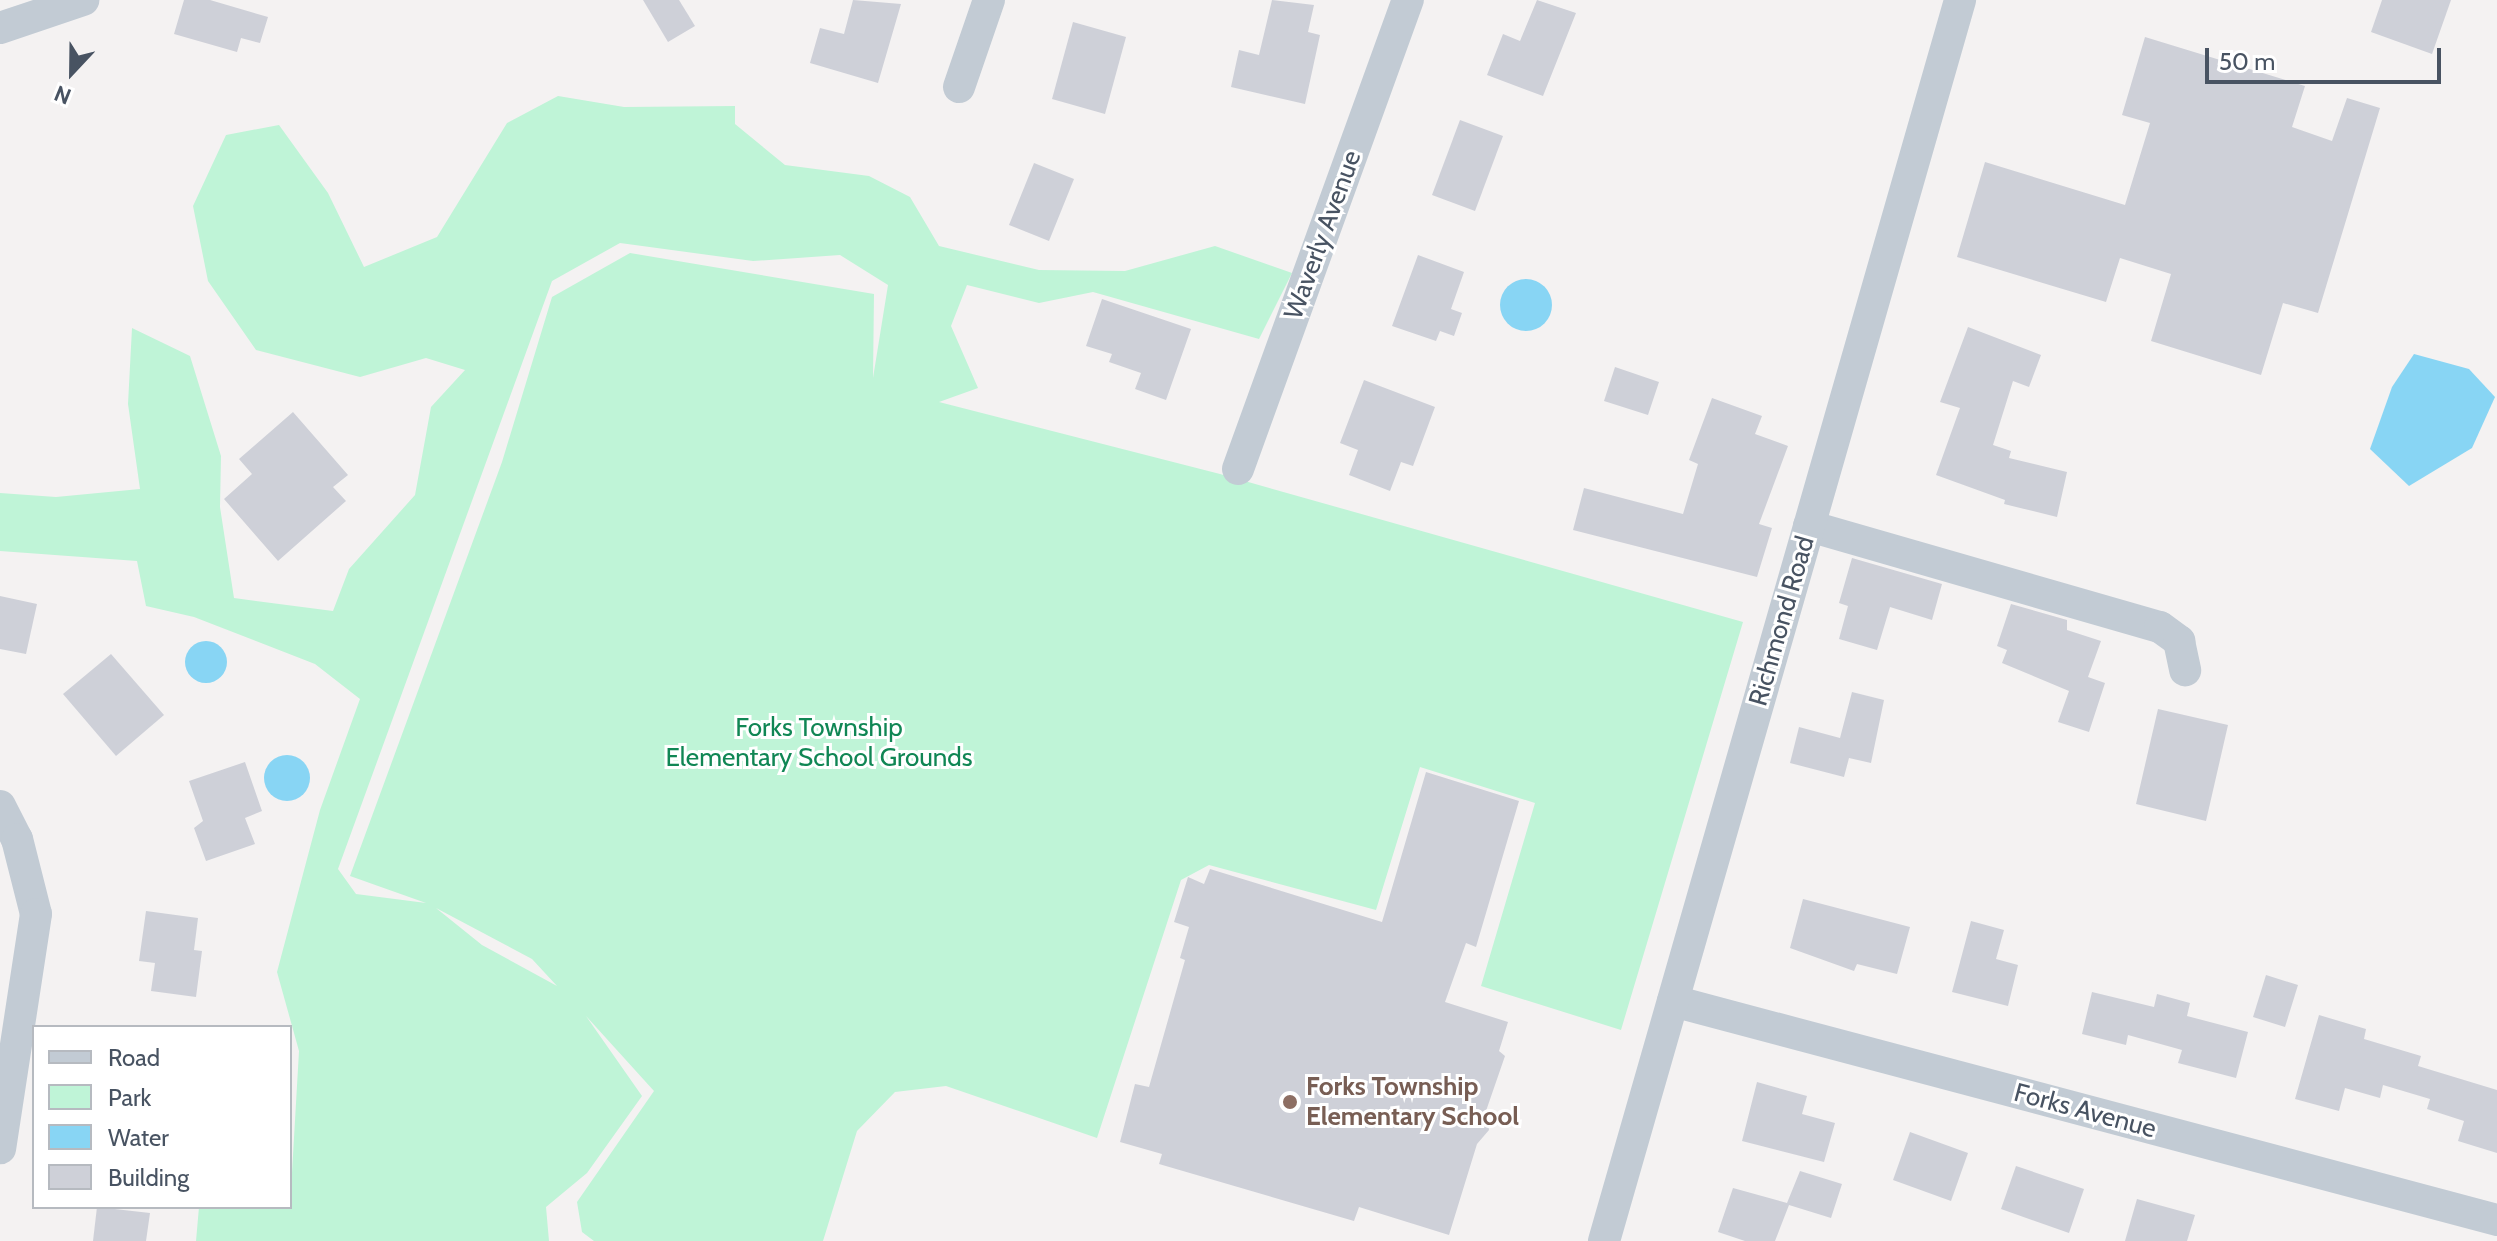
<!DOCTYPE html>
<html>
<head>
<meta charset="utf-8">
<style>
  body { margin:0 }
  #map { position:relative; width:2497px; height:1241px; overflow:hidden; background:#f4f2f2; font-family:Cabin,sans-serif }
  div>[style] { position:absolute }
  .green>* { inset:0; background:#bff4d7 }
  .water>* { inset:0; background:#88d5f4 }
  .round { border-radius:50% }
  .building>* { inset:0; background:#ced0d8 }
  .minor>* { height:32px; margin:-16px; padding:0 16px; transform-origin:16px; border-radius:16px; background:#c2cbd4 }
  .dots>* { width:22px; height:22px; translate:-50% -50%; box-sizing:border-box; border:4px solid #fff; border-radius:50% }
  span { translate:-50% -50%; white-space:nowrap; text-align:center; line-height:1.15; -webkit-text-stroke:6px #fff; paint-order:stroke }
  .street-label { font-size:26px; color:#485362 }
  .park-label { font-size:26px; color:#108654 }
  .education-label { font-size:26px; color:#785e54; font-weight:700 }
  .left { translate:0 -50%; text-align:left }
  .legend { position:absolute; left:32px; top:1025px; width:260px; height:184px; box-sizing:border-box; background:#fff; border:2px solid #b6bac0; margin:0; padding:10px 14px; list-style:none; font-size:24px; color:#485362 }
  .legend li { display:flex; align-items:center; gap:16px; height:40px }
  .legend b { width:40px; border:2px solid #b6bac0 }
  .north { position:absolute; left:32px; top:32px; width:80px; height:80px; -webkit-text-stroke:6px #fff; paint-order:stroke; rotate:202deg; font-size:22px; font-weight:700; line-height:32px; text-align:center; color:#485362 }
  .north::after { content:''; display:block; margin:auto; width:28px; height:36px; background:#485362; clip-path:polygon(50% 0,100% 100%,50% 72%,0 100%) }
  .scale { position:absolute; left:2205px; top:48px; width:236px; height:36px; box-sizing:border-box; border:4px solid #485362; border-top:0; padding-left:10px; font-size:24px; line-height:28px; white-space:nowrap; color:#485362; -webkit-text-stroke:6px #fff; paint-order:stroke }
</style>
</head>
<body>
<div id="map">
  <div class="green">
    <div style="clip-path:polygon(evenodd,558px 96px,624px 107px,735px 106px,735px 124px,785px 165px,869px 176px,910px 197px,939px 246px,1039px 270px,1125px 271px,1215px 246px,1292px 273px,1259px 339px,1093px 292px,1039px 303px,967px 285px,951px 326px,978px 388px,939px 402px,1220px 474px,1743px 622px,1621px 1030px,1481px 986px,1535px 803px,1420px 767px,1376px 910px,1209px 865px,1181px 880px,1097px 1138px,946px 1086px,895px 1092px,857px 1131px,823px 1241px,594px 1241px,582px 1232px,577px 1202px,654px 1091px,586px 1016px,642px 1096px,587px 1173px,546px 1207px,549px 1241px,196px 1241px,199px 1207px,290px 1207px,299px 1051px,277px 972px,320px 810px,360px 699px,315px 664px,194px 617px,146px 606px,137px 561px,0 551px,0 493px,56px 497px,140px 489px,128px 404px,132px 328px,190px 356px,221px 456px,220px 507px,234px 598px,333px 611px,349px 569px,415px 495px,431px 407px,465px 370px,426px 358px,360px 377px,256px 350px,208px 281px,193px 206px,226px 135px,279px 125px,328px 193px,364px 267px,437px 237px,507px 123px,558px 96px,620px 243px,753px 261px,840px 255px,888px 285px,873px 378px,874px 294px,630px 253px,552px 297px,502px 462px,350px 876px,426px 903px,356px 894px,338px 869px,552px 281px,620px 243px,558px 96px,436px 908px,532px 959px,557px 986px,482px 945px,436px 908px)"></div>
  </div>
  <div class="water">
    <div class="round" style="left:1500px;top:279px;width:52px;height:52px"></div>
    <div style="clip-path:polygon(2414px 354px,2469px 369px,2495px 397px,2472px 448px,2409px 486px,2370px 449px,2392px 387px)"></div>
    <div class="round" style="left:185px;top:641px;width:42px;height:42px"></div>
    <div class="round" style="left:264px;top:755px;width:46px;height:46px"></div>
  </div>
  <div class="building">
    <div style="clip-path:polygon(184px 0,210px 0,268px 17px,260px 43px,241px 38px,237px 52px,174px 34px)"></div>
    <div style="clip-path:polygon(643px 0,679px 0,695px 26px,668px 42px)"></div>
    <div style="clip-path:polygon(853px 0,901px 4px,878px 83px,810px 63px,820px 28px,844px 34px)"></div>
    <div style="clip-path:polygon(1272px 0,1314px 5px,1308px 32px,1320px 35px,1305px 104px,1231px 87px,1239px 50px,1259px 55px)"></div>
    <div style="clip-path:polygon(1537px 0,1576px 13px,1543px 96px,1487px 75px,1503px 34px,1520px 41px)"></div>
    <div style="clip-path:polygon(2382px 0,2451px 0,2432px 54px,2371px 32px)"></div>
    <div style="clip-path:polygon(1073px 22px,1126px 37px,1105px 114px,1052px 99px)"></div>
    <div style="clip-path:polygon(2145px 37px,2305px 86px,2292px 127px,2332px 141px,2347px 98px,2380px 108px,2318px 313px,2283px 303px,2261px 375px,2151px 341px,2171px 274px,2120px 258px,2106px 302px,1957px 257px,1985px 162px,2125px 205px,2150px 123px,2122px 115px)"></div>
    <div style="clip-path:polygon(1460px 120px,1503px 136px,1475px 211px,1432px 195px)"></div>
    <div style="clip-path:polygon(1034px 163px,1074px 179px,1049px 241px,1009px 225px)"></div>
    <div style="clip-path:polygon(1418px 255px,1464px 272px,1451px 309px,1462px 313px,1454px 336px,1440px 331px,1436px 341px,1392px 326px)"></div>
    <div style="clip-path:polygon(1102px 299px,1191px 329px,1166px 400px,1135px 389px,1141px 373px,1109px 362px,1112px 354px,1086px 346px)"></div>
    <div style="clip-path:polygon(1968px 327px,2041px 355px,2029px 387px,2013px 381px,1993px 445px,2011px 451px,2009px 458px,2067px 472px,2057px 517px,2004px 504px,2005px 500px,1936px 475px,1960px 408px,1940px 402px)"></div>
    <div style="clip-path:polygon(1615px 367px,1659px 382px,1648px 415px,1604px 401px)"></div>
    <div style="clip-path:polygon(1364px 380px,1435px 407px,1413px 466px,1401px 462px,1390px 491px,1349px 475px,1358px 450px,1340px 443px)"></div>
    <div style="clip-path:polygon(1712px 398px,1762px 416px,1755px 434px,1788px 446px,1759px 524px,1772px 528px,1757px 577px,1573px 530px,1584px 488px,1683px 514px,1698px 464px,1689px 460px)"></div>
    <div style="clip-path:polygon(293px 412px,348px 475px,333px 487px,346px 501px,278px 561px,224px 499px,252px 474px,239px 459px)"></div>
    <div style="clip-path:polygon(1852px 558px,1942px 584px,1932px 620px,1890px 607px,1877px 650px,1839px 639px,1848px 606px,1839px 603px)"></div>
    <div style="clip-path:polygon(0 596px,37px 604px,26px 654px,0 649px)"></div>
    <div style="clip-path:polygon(2011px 604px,2067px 620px,2067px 630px,2101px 641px,2088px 677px,2105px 683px,2089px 732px,2058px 722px,2069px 691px,2002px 663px,2007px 650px,1997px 646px)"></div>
    <div style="clip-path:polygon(111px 654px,164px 715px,116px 756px,63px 694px)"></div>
    <div style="clip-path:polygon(1852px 692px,1884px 700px,1871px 763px,1849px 758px,1844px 777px,1790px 763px,1799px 727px,1840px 738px)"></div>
    <div style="clip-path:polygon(2158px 709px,2228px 725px,2206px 821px,2136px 804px)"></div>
    <div style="clip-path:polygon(245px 762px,262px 811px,245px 818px,255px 844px,206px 861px,194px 828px,203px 821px,189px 781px)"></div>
    <div style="clip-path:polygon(1426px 772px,1519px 801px,1476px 947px,1466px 943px,1445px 1002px,1508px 1022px,1499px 1051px,1505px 1056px,1486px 1111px,1489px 1130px,1477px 1144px,1449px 1235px,1359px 1207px,1354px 1221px,1159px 1164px,1162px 1154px,1120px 1142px,1135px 1084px,1149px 1087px,1185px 960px,1180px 958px,1189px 927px,1174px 922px,1188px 877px,1204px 884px,1210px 869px,1382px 922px)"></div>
    <div style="clip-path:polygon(1803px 899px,1910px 927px,1897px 974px,1857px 964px,1854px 971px,1790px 948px)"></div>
    <div style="clip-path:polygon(146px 911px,198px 918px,194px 950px,202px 951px,196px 997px,151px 991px,155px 963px,139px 961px)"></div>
    <div style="clip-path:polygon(1971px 921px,2004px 930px,1996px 959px,2018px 965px,2008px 1006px,1952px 992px)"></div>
    <div style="clip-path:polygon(2266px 975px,2298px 985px,2285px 1027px,2253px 1017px)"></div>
    <div style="clip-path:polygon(2092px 992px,2154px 1007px,2157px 994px,2190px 1003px,2187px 1016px,2248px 1032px,2236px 1078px,2178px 1063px,2182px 1050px,2128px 1035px,2126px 1045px,2082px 1034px)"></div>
    <div style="clip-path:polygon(2319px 1015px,2366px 1029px,2364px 1039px,2421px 1056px,2418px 1066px,2497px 1090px,2497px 1153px,2458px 1141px,2464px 1121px,2427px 1109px,2430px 1099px,2383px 1085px,2380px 1098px,2345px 1088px,2339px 1111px,2295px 1099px)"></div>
    <div style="clip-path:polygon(1757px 1082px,1807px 1096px,1802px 1114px,1835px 1123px,1824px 1162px,1742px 1141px)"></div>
    <div style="clip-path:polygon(1910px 1132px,1968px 1153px,1951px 1201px,1893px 1180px)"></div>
    <div style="clip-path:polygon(2016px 1166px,2084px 1189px,2069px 1233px,2001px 1209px)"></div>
    <div style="clip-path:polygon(1800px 1171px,1842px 1184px,1831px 1218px,1789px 1205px,1775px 1241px,1745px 1241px,1718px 1232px,1733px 1188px,1787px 1203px)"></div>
    <div style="clip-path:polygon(2137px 1199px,2195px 1215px,2187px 1241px,2125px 1241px)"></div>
    <div style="clip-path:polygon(97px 1207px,150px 1213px,146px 1241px,93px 1241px)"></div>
  </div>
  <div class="minor">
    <div style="left:0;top:28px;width:88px;rotate:-18.6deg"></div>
    <div style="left:959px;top:87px;width:92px;rotate:-71deg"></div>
    <div style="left:1238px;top:469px;width:499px;rotate:-70.1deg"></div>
    <div style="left:1809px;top:526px;width:365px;rotate:16.1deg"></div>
    <div style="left:2160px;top:627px;width:24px;rotate:36deg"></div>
    <div style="left:2179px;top:641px;width:30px;rotate:78deg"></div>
    <div style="left:0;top:806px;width:37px;rotate:63deg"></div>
    <div style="left:17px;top:839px;width:77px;rotate:75.8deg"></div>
    <div style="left:36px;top:914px;width:237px;rotate:98.7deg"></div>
    <div style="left:1673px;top:1001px;width:853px;rotate:14.88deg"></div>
    <div style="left:1604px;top:1241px;width:1291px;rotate:-73.99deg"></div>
  </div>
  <div class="dots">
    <div style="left:1290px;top:1102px;background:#8d6e63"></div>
  </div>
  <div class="street-label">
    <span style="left:1323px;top:235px;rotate:-70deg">Waverly Avenue</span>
    <span style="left:1782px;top:621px;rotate:-74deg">Richmond Road</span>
    <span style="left:2085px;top:1111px;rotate:15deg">Forks Avenue</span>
  </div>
  <div class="park-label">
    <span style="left:819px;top:743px">Forks Township<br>Elementary School Grounds</span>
  </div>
  <div class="education-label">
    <span class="left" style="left:1306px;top:1102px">Forks Township<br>Elementary School</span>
  </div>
  <ul class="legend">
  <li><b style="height:10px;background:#c2cbd4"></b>Road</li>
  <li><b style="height:22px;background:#bff4d7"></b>Park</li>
  <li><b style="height:22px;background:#88d5f4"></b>Water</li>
  <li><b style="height:22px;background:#ced0d8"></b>Building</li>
  </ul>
  <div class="north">N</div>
  <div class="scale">50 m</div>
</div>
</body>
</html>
